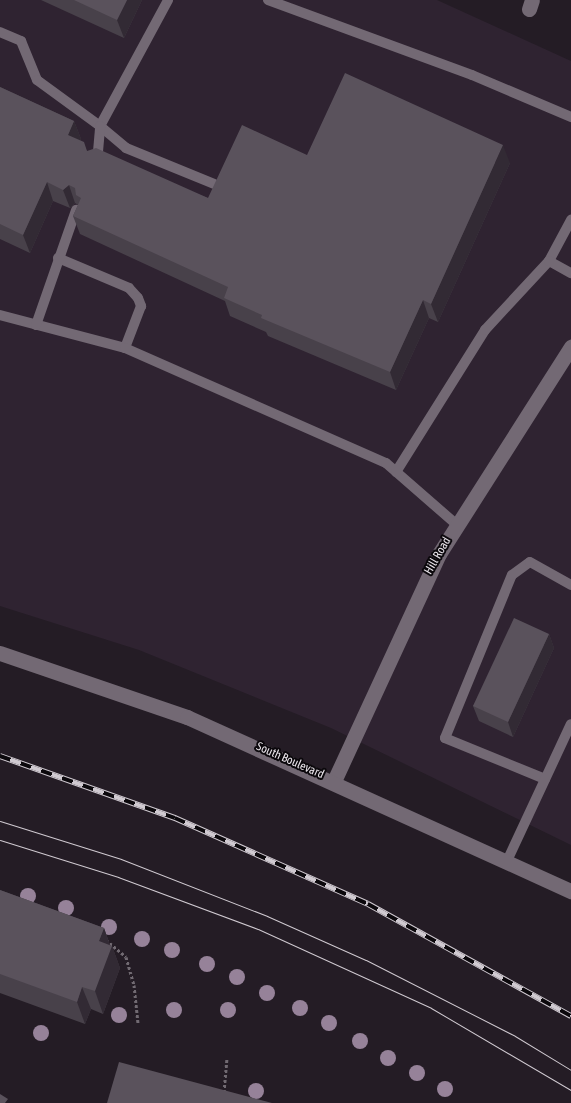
<!DOCTYPE html>
<html>
<head>
<meta charset="utf-8">
<style>
  body { margin:0 }
  #map { position:relative; width:571px; height:1103px; overflow:hidden; background:#241c25; font-family:"Asap Condensed",sans-serif }
  div>[style] { position:absolute }
  .built>* { inset:0; background:#2f2331 }
  .path>* { height:3px; margin-top:-1.5px; transform-origin:0; background:repeating-linear-gradient(90deg,#716a72 0 2.5px,transparent 0 5px) }
  .service>* { height:10px; margin:-5px; padding:0 5px; transform-origin:5px; border-radius:5px; background:#736974 }
  .minor>* { height:15px; margin:-7.5px; padding:0 7.5px; transform-origin:7.5px; border-radius:7.5px; background:#736974 }
  .secondary>* { height:15px; margin:-7.5px; padding:0 7.5px; transform-origin:7.5px; border-radius:7.5px; background:#736974 }
  .tram>* { height:1px; margin:-0.5px; padding:0 0.5px; transform-origin:0.5px; border-radius:0.5px; background:#d0cad1 }
  .rail>* { height:5.5px; margin-top:-2.75px; transform-origin:0; background:repeating-linear-gradient(90deg,#0b080c 0 11px,#d0cad1 0 22px); box-sizing:border-box; border-block:1px solid #d0cad1 }
  .trees>* { width:16px; height:16px; margin:-8px; border-radius:50%; background:#968299 }
  .wall>* { inset:0; background:#48414a }
  .shaded-wall>* { inset:0; background:#322a34 }
  .building>* { inset:0; background:#5a525c }
  span { translate:-50% -50%; white-space:nowrap; text-align:center; line-height:1.15; -webkit-text-stroke:4px #0b080c; paint-order:stroke }
  .street-label { font-size:12px; color:#ece7ed }
</style>
</head>
<body>
<div id="map">
  <div class="built">
    <div style="clip-path:polygon(0 0,437px 0,571px 61px,571px 845px,331px 728px,139px 650px,0 606px)"></div>
  </div>
  <div class="path">
    <div style="left:106px;top:940px;width:26px;rotate:40deg"></div>
    <div style="left:126px;top:957px;width:29px;rotate:74deg"></div>
    <div style="left:134px;top:985px;width:38px;rotate:84deg"></div>
    <div style="left:224px;top:1092px;width:33px;rotate:-85deg"></div>
  </div>
  <div class="service">
    <div style="left:268px;top:0;width:217px;rotate:20.2deg"></div>
    <div style="left:472px;top:75px;width:108px;rotate:23deg"></div>
    <div style="left:0;top:32px;width:23px;rotate:23deg"></div>
    <div style="left:21px;top:41px;width:42px;rotate:67.7deg"></div>
    <div style="left:37px;top:80px;width:78px;rotate:36.1deg"></div>
    <div style="left:100px;top:126px;width:143px;rotate:-61.6deg"></div>
    <div style="left:100px;top:126px;width:34px;rotate:40deg"></div>
    <div style="left:126px;top:148px;width:95px;rotate:22.2deg"></div>
    <div style="left:97px;top:163px;width:37px;rotate:-85deg"></div>
    <div style="left:58px;top:258px;width:77px;rotate:22.9deg"></div>
    <div style="left:129px;top:288px;width:13px;rotate:48deg"></div>
    <div style="left:138px;top:298px;width:9px;rotate:69deg"></div>
    <div style="left:141px;top:306px;width:45px;rotate:110.9deg"></div>
    <div style="left:549px;top:261px;width:47px;rotate:-61.8deg"></div>
    <div style="left:0;top:315px;width:129px;rotate:14.8deg"></div>
    <div style="left:125px;top:348px;width:285px;rotate:23.8deg"></div>
    <div style="left:386px;top:463px;width:94px;rotate:41.1deg"></div>
    <div style="left:36px;top:325px;width:122px;rotate:-70.8deg"></div>
    <div style="left:396px;top:472px;width:168px;rotate:-57.9deg"></div>
    <div style="left:485px;top:330px;width:94px;rotate:-47.2deg"></div>
    <div style="left:549px;top:261px;width:25px;rotate:29deg"></div>
    <div style="left:545px;top:779px;width:108px;rotate:-157.7deg"></div>
    <div style="left:445px;top:738px;width:176px;rotate:-67.7deg"></div>
    <div style="left:512px;top:575px;width:22px;rotate:-36deg"></div>
    <div style="left:530px;top:562px;width:47px;rotate:29.3deg"></div>
    <div style="left:507px;top:861px;width:151px;rotate:-65deg"></div>
  </div>
  <div class="minor">
    <div style="left:529px;top:9px;width:9px;rotate:-72deg"></div>
    <div style="left:334px;top:781px;width:250px;rotate:-65.2deg"></div>
    <div style="left:439px;top:554px;width:246px;rotate:-57.5deg"></div>
  </div>
  <div class="secondary">
    <div style="left:0;top:653px;width:198px;rotate:18.9deg"></div>
    <div style="left:187px;top:717px;width:422px;rotate:24.4deg"></div>
  </div>
  <div class="tram">
    <div style="left:0;top:821px;width:127px;rotate:17.4deg"></div>
    <div style="left:121px;top:859px;width:157px;rotate:21.3deg"></div>
    <div style="left:267px;top:916px;width:108px;rotate:24deg"></div>
    <div style="left:366px;top:960px;width:167px;rotate:27deg"></div>
    <div style="left:515px;top:1036px;width:66px;rotate:31.3deg"></div>
    <div style="left:0;top:840px;width:124px;rotate:17.4deg"></div>
    <div style="left:118px;top:877px;width:149px;rotate:20.4deg"></div>
    <div style="left:258px;top:929px;width:190px;rotate:24.5deg"></div>
    <div style="left:431px;top:1008px;width:162px;rotate:30.4deg"></div>
  </div>
  <div class="rail">
    <div style="left:0;top:756px;width:186px;rotate:19.5deg"></div>
    <div style="left:175px;top:818px;width:211px;rotate:24deg"></div>
    <div style="left:368px;top:904px;width:232px;rotate:28.9deg"></div>
  </div>
  <div class="trees">
    <div style="left:28px;top:896px"></div>
    <div style="left:66px;top:908px"></div>
    <div style="left:109px;top:927px"></div>
    <div style="left:142px;top:939px"></div>
    <div style="left:172px;top:950px"></div>
    <div style="left:207px;top:964px"></div>
    <div style="left:237px;top:977px"></div>
    <div style="left:267px;top:993px"></div>
    <div style="left:300px;top:1008px"></div>
    <div style="left:174px;top:1010px"></div>
    <div style="left:228px;top:1010px"></div>
    <div style="left:119px;top:1015px"></div>
    <div style="left:329px;top:1023px"></div>
    <div style="left:41px;top:1033px"></div>
    <div style="left:360px;top:1041px"></div>
    <div style="left:388px;top:1058px"></div>
    <div style="left:417px;top:1073px"></div>
    <div style="left:445px;top:1089px"></div>
    <div style="left:256px;top:1091px"></div>
  </div>
  <div class="wall">
    <div style="clip-path:polygon(41px 0,142px 0,124px 38px)"></div>
    <div style="clip-path:polygon(0 87px,74px 121px,81px 139px,80px 141px,87px 151px,208px 198px,307px 155px,510px 163px,438px 322px,429px 318px,396px 390px,268px 336px,266px 332px,230px 316px,225px 301px,80px 234px,73px 216px,78px 205px,75px 203px,70px 208px,53px 201px,30px 253px,0 239px)"></div>
    <div style="clip-path:polygon(549px 634px,554px 648px,513px 737px,479px 721px,473px 706px)"></div>
    <div style="clip-path:polygon(0 890px,104px 928px,110px 945px,112px 946px,120px 968px,103px 1014px,91px 1009px,85px 1024px,0 993px)"></div>
  </div>
  <div class="shaded-wall">
    <div style="clip-path:polygon(127px 0,142px 0,124px 38px,117px 20px)"></div>
    <div style="clip-path:polygon(74px 121px,81px 139px,74px 154px,68px 135px)"></div>
    <div style="clip-path:polygon(503px 145px,510px 163px,438px 322px,431px 304px)"></div>
    <div style="clip-path:polygon(47px 182px,53px 201px,30px 253px,23px 235px)"></div>
    <div style="clip-path:polygon(69px 185px,75px 203px,70px 208px,63px 190px)"></div>
    <div style="clip-path:polygon(423px 300px,429px 318px,396px 390px,390px 372px)"></div>
    <div style="clip-path:polygon(549px 634px,554px 648px,513px 737px,508px 722px)"></div>
    <div style="clip-path:polygon(104px 928px,111px 948px,112px 946px,120px 968px,103px 1014px,95px 991px,99px 941px)"></div>
    <div style="clip-path:polygon(82px 987px,91px 1009px,85px 1024px,77px 1002px)"></div>
  </div>
  <div class="building">
    <div style="clip-path:polygon(74px 0,127px 0,117px 20px)"></div>
    <div style="clip-path:polygon(345px 73px,503px 145px,431px 304px,423px 300px,390px 372px,261px 318px,262px 315px,224px 298px,228px 287px,73px 216px,81px 198px,76px 195px,75px 188px,69px 185px,63px 190px,47px 182px,23px 235px,0 224px,0 87px,74px 121px,68px 135px,84px 142px,87px 151px,96px 148px,208px 198px,242px 125px,307px 155px)"></div>
    <div style="clip-path:polygon(514px 618px,549px 634px,508px 722px,473px 706px)"></div>
    <div style="clip-path:polygon(0 890px,104px 928px,99px 941px,112px 946px,95px 991px,82px 987px,77px 1002px,0 974px)"></div>
    <div style="clip-path:polygon(119px 1062px,272px 1103px,107px 1103px)"></div>
    <div style="clip-path:polygon(0 1094px,8px 1099px,5px 1103px,0 1103px)"></div>
  </div>
  <div class="street-label">
    <span style="left:438px;top:556px;rotate:-60deg">Hill Road</span>
    <span style="left:290px;top:761px;rotate:24deg">South Boulevard</span>
  </div>
</div>
</body>
</html>
